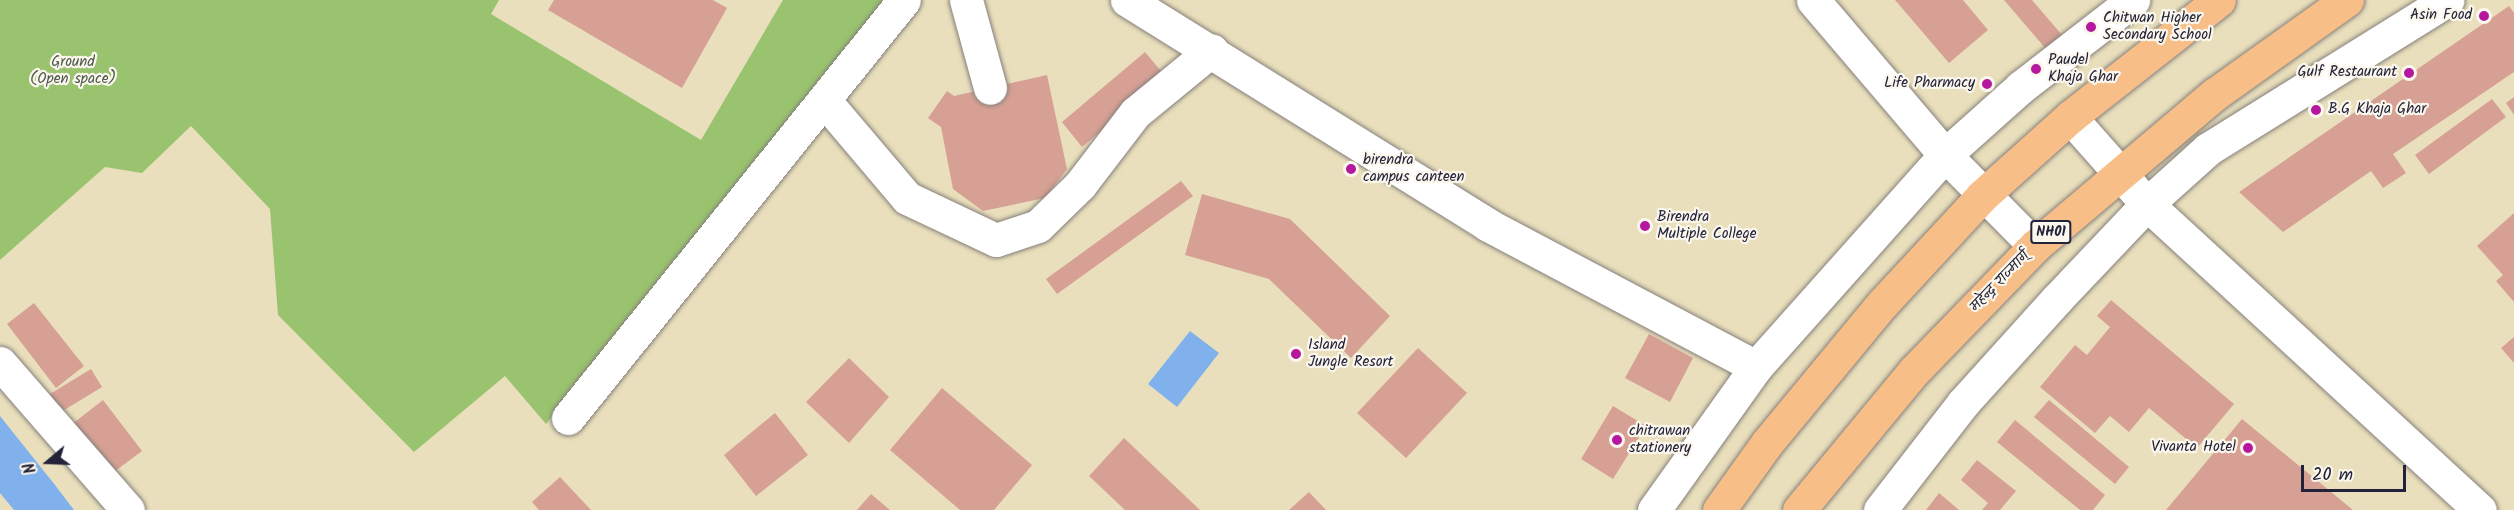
<!DOCTYPE html>
<html>
<head>
<meta charset="utf-8">
<style>
  body { margin:0 }
  #map { position:relative; width:2514px; height:510px; overflow:hidden; background:#e9dfbc; font-family:Kalam,"Playpen Sans Deva",sans-serif }
  div>[style] { position:absolute }
  .green>* { inset:0; background:#9ac36f }
  .water>* { inset:0; background:#80b1ec }
  .building>* { inset:0; background:#d7a095 }
  .roads { filter:drop-shadow(0 0 2px #86807c) drop-shadow(0 0 2px #86807c) }
  .minor>* { height:33px; margin:-16.5px; padding:0 16.5px; transform-origin:16.5px; border-radius:16.5px; background:#fff }
  .highway>* { height:33px; margin:-16.5px; padding:0 16.5px; transform-origin:16.5px; border-radius:16.5px; background:#f7be88 }
  .dots>* { width:16px; height:16px; translate:-50% -50%; box-sizing:border-box; border:3px solid #fbf7ec; border-radius:50% }
  span { translate:-50% -50%; white-space:nowrap; text-align:center; line-height:1.15; -webkit-text-stroke:4.5px #fbf7ec; paint-order:stroke }
  .shield-label span { padding:2px 4px; background:#fbf7ec; border:2px solid; border-radius:4px; -webkit-text-stroke-width:0 }
  .shield-label { font-size:14px; color:#22223b; font-weight:700 }
  .poi-label { font-size:15px; color:#22223b }
  .right { translate:-100% -50%; text-align:right }
  .left { translate:0 -50%; text-align:left }
  .park-label { font-size:15px; color:#4c5a4d }
  .street-label { font-size:15px; color:#22223b }
  .north { position:absolute; left:18px; top:432px; width:60px; height:60px; -webkit-text-stroke:4px #fbf7ec; paint-order:stroke; rotate:251deg; font-size:16px; font-weight:700; line-height:24px; text-align:center; color:#22223b }
  .north::after { content:''; display:block; margin:auto; width:21px; height:27px; background:#22223b; clip-path:polygon(50% 0,100% 100%,50% 72%,0 100%) }
  .scale { position:absolute; left:2301px; top:465px; width:105px; height:27px; box-sizing:border-box; border:3px solid #22223b; border-top:0; padding-left:8px; font-size:18px; line-height:21px; white-space:nowrap; color:#22223b; -webkit-text-stroke:4px #fbf7ec; paint-order:stroke }
</style>
</head>
<body>
<div id="map">
  <div class="green">
    <div style="clip-path:polygon(0 0,499px 0,491px 14px,701px 140px,783px 0,895px 0,684px 262px,546px 424px,505px 376px,414px 452px,278px 315px,270px 209px,191px 126px,142px 173px,105px 167px,0 260px)"></div>
  </div>
  <div class="water">
    <div style="clip-path:polygon(1190px 331px,1219px 353px,1177px 407px,1148px 384px)"></div>
    <div style="clip-path:polygon(0 416px,55px 485px,74px 510px,14px 510px,0 493px)"></div>
  </div>
  <div class="building">
    <div style="clip-path:polygon(554px 0,713px 0,727px 8px,682px 88px,548px 10px)"></div>
    <div style="clip-path:polygon(1895px 0,1963px 0,1988px 30px,1949px 63px)"></div>
    <div style="clip-path:polygon(2004px 0,2032px 0,2062px 35px,2046px 49px)"></div>
    <div style="clip-path:polygon(2509px 6px,2514px 13px,2514px 72px,2393px 154px,2406px 173px,2383px 188px,2371px 171px,2283px 232px,2239px 192px)"></div>
    <div style="clip-path:polygon(1145px 52px,1166px 77px,1082px 147px,1062px 122px)"></div>
    <div style="clip-path:polygon(1047px 75px,1067px 169px,1045px 198px,983px 211px,953px 189px,941px 127px,928px 118px,947px 91px,954px 96px)"></div>
    <div style="clip-path:polygon(2514px 97px,2514px 115px,2506px 103px)"></div>
    <div style="clip-path:polygon(2492px 99px,2506px 117px,2429px 174px,2415px 155px)"></div>
    <div style="clip-path:polygon(1181px 181px,1193px 196px,1057px 294px,1046px 279px)"></div>
    <div style="clip-path:polygon(1202px 194px,1290px 219px,1390px 316px,1351px 358px,1269px 279px,1185px 255px)"></div>
    <div style="clip-path:polygon(2514px 213px,2514px 302px,2496px 281px,2503px 275px,2477px 246px)"></div>
    <div style="clip-path:polygon(2111px 300px,2234px 404px,2197px 448px,2149px 408px,2129px 432px,2110px 416px,2095px 433px,2040px 387px,2075px 345px,2087px 355px,2110px 327px,2097px 316px)"></div>
    <div style="clip-path:polygon(34px 303px,84px 366px,56px 388px,7px 324px)"></div>
    <div style="clip-path:polygon(1649px 334px,1693px 358px,1670px 402px,1625px 378px)"></div>
    <div style="clip-path:polygon(2514px 337px,2514px 363px,2501px 348px)"></div>
    <div style="clip-path:polygon(1418px 348px,1467px 393px,1406px 458px,1357px 413px)"></div>
    <div style="clip-path:polygon(849px 358px,889px 397px,849px 443px,806px 402px)"></div>
    <div style="clip-path:polygon(91px 369px,102px 387px,61px 412px,50px 394px)"></div>
    <div style="clip-path:polygon(942px 388px,1032px 465px,994px 510px,960px 510px,890px 450px)"></div>
    <div style="clip-path:polygon(103px 400px,142px 451px,110px 475px,71px 425px)"></div>
    <div style="clip-path:polygon(2049px 400px,2129px 467px,2115px 484px,2034px 417px)"></div>
    <div style="clip-path:polygon(1613px 406px,1646px 426px,1613px 479px,1581px 459px)"></div>
    <div style="clip-path:polygon(775px 413px,808px 455px,756px 496px,724px 455px)"></div>
    <div style="clip-path:polygon(2242px 419px,2353px 510px,2166px 510px)"></div>
    <div style="clip-path:polygon(2015px 420px,2105px 495px,2093px 510px,2080px 510px,1997px 442px)"></div>
    <div style="clip-path:polygon(1124px 438px,1200px 510px,1125px 510px,1089px 476px)"></div>
    <div style="clip-path:polygon(1977px 460px,2016px 491px,2000px 510px,1982px 510px,1988px 503px,1961px 480px)"></div>
    <div style="clip-path:polygon(560px 477px,591px 510px,539px 510px,532px 502px)"></div>
    <div style="clip-path:polygon(1309px 492px,1326px 510px,1289px 510px)"></div>
    <div style="clip-path:polygon(1939px 493px,1959px 510px,1926px 510px)"></div>
    <div style="clip-path:polygon(871px 494px,890px 510px,857px 510px)"></div>
  </div>
  <div class="roads">
    <div class="minor">
      <div style="left:966px;top:0;width:91px;rotate:74.7deg"></div>
      <div style="left:1127px;top:0;width:425px;rotate:31.9deg"></div>
      <div style="left:1488px;top:225px;width:303px;rotate:27.9deg"></div>
      <div style="left:1813px;top:0;width:204px;rotate:49.6deg"></div>
      <div style="left:1945px;top:155px;width:128px;rotate:45.3deg"></div>
      <div style="left:824px;top:100px;width:128px;rotate:49.7deg"></div>
      <div style="left:907px;top:198px;width:98px;rotate:25.3deg"></div>
      <div style="left:996px;top:240px;width:44px;rotate:-18.4deg"></div>
      <div style="left:1038px;top:226px;width:59px;rotate:-44.3deg"></div>
      <div style="left:1080px;top:185px;width:91px;rotate:-52.6deg"></div>
      <div style="left:1135px;top:113px;width:99px;rotate:-39.3deg"></div>
      <div style="left:2070px;top:117px;width:116px;rotate:48.5deg"></div>
      <div style="left:2147px;top:204px;width:452px;rotate:42.6deg"></div>
      <div style="left:0;top:363px;width:195px;rotate:49deg"></div>
      <div style="left:568px;top:418px;width:536px;rotate:-51.21deg"></div>
      <div style="left:1654px;top:510px;width:176px;rotate:-54.5deg"></div>
      <div style="left:1756px;top:367px;width:284px;rotate:-48.3deg"></div>
      <div style="left:1945px;top:155px;width:102px;rotate:-41.8deg"></div>
      <div style="left:2021px;top:87px;width:142px;rotate:-37.8deg"></div>
      <div style="left:1880px;top:510px;width:135px;rotate:-52.2deg"></div>
      <div style="left:1963px;top:403px;width:139px;rotate:-47.9deg"></div>
      <div style="left:2056px;top:300px;width:132px;rotate:-46.5deg"></div>
      <div style="left:2147px;top:204px;width:82px;rotate:-42deg"></div>
      <div style="left:2208px;top:149px;width:282px;rotate:-31.9deg"></div>
    </div>
    <div class="highway">
      <div style="left:1719px;top:510px;width:82px;rotate:-54.4deg"></div>
      <div style="left:1767px;top:443px;width:182px;rotate:-50.4deg"></div>
      <div style="left:1883px;top:303px;width:146px;rotate:-47.2deg"></div>
      <div style="left:1982px;top:196px;width:118px;rotate:-41.9deg"></div>
      <div style="left:2070px;top:117px;width:189px;rotate:-38.1deg"></div>
      <div style="left:1799px;top:510px;width:180px;rotate:-50.4deg"></div>
      <div style="left:1914px;top:371px;width:174px;rotate:-45.9deg"></div>
      <div style="left:2035px;top:246px;width:236px;rotate:-40.2deg"></div>
      <div style="left:2215px;top:94px;width:162px;rotate:-35.5deg"></div>
    </div>
  </div>
  <div class="dots">
    <div style="left:2484px;top:16px;background:#b5179e"></div>
    <div style="left:2091px;top:27px;background:#b5179e"></div>
    <div style="left:2036px;top:69px;background:#b5179e"></div>
    <div style="left:2409px;top:73px;background:#b5179e"></div>
    <div style="left:1987px;top:84px;background:#b5179e"></div>
    <div style="left:2316px;top:110px;background:#b5179e"></div>
    <div style="left:1351px;top:169px;background:#b5179e"></div>
    <div style="left:1645px;top:226px;background:#b5179e"></div>
    <div style="left:1296px;top:354px;background:#b5179e"></div>
    <div style="left:1617px;top:440px;background:#b5179e"></div>
    <div style="left:2248px;top:448px;background:#b5179e"></div>
  </div>
  <div class="shield-label">
    <span style="left:2051px;top:232px">NH01</span>
  </div>
  <div class="poi-label">
    <span class="right" style="left:2472px;top:16px">Asin Food</span>
    <span class="left" style="left:2103px;top:27px">Chitwan Higher<br>Secondary School</span>
    <span class="left" style="left:2048px;top:69px">Paudel<br>Khaja Ghar</span>
    <span class="right" style="left:2397px;top:73px">Gulf Restaurant</span>
    <span class="right" style="left:1975px;top:84px">Life Pharmacy</span>
    <span class="left" style="left:2328px;top:110px">B.G Khaja Ghar</span>
    <span class="left" style="left:1363px;top:169px">birendra<br>campus canteen</span>
    <span class="left" style="left:1657px;top:226px">Birendra<br>Multiple College</span>
    <span class="left" style="left:1308px;top:354px">Island<br>Jungle Resort</span>
    <span class="left" style="left:1629px;top:440px">chitrawan<br>stationery</span>
    <span class="right" style="left:2236px;top:448px">Vivanta Hotel</span>
  </div>
  <div class="park-label">
    <span style="left:73px;top:71px">Ground<br>(Open space)</span>
  </div>
  <div class="street-label">
    <span style="left:2000px;top:282px;rotate:-46deg">महेन्द्र राज्मार्ग्</span>
  </div>
  <div class="north">N</div>
  <div class="scale">20 m</div>
</div>
</body>
</html>
